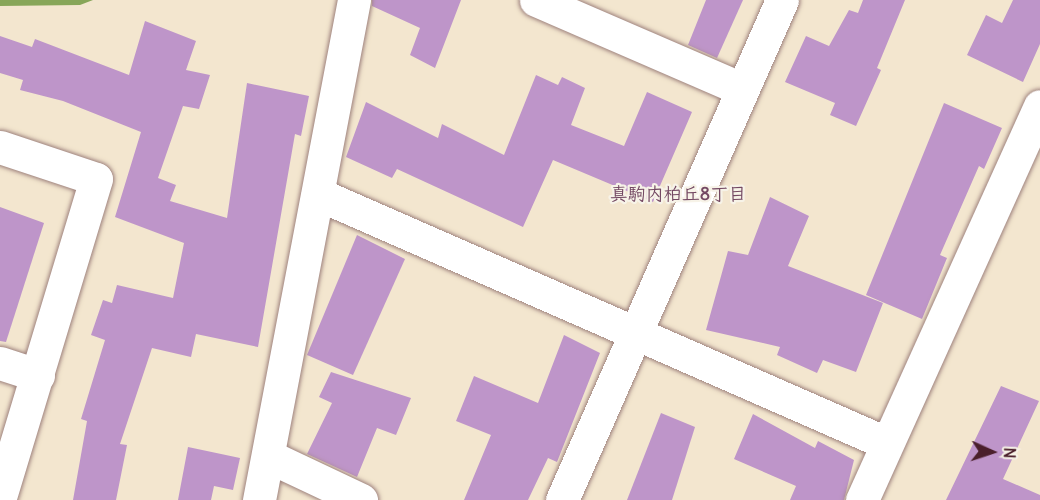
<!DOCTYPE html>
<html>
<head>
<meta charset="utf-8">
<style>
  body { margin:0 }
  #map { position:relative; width:1040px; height:500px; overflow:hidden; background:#f3e6cf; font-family:Delius,"Klee One",sans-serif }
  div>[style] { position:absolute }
  .forest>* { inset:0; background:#87a659 }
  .building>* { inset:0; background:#be95c9 }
  .roads { filter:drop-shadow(0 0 2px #9e827d) drop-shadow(0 0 2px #9e827d) }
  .minor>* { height:33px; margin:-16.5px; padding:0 16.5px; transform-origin:16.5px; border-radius:16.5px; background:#fff }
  span { translate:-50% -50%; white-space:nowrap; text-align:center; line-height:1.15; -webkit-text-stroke:4.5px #f7f3e8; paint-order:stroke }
  .neighbourhood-label { font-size:18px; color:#734862; font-weight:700 }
  .north { position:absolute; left:962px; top:422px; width:60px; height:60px; -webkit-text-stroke:4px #f7f3e8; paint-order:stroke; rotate:93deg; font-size:16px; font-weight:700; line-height:24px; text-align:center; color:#4a1f2b }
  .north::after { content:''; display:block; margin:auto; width:21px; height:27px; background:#4a1f2b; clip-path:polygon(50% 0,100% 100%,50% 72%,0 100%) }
</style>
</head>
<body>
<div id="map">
  <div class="forest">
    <div style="clip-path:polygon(0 0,93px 0,80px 5px,0 6px)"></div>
  </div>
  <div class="building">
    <div style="clip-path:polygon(372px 0,461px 0,435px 68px,410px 55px,420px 28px,372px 6px)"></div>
    <div style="clip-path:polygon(706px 0,743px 0,717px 58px,688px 45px)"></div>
    <div style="clip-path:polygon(863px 0,905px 0,877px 68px,881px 70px,856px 126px,830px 115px,835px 103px,785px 82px,806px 36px,829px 46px,849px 10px,858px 13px)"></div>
    <div style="clip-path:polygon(1013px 0,1040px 0,1040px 44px,1023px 82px,967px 55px,986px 15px,1002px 23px)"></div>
    <div style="clip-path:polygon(145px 21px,196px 41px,186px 70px,210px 75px,199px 109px,183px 106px,158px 178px,176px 185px,170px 201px,227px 218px,247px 83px,309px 96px,301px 136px,295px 134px,258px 347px,196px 334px,191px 357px,152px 348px,120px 444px,127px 445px,116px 500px,73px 500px,87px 421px,81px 419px,105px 340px,91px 335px,103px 300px,112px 303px,117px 285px,173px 298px,184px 243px,115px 217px,141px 132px,63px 101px,20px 90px,23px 80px,0 73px,0 36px,32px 47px,35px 39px,129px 75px)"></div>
    <div style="clip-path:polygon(536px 75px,558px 85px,562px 77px,585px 88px,571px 125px,624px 146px,647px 92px,692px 112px,653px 202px,553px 160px,523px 227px,397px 169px,392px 178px,346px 157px,366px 102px,438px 138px,442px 124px,504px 155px)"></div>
    <div style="clip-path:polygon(944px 103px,1002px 128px,984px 169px,979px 166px,940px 255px,947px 258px,922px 319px,866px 295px)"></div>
    <div style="clip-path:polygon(770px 197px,809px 216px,788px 266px,883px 303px,856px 372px,823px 360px,817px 373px,777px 355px,780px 347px,706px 330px,728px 251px,748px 255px)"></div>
    <div style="clip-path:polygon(0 207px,44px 223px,6px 342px,0 341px)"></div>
    <div style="clip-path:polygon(357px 235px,405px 259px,353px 375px,307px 355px)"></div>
    <div style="clip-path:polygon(564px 335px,600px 353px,557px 462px,548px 458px,528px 500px,464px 500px,491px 435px,456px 421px,474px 376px,538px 403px)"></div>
    <div style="clip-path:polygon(331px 372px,411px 398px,396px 435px,377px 428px,357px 477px,307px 454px,332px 403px,319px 397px)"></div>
    <div style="clip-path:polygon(1001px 386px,1039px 401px,1003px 479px,1040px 495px,1040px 500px,946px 500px)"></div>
    <div style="clip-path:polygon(661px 413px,695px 427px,672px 500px,627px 500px)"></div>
    <div style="clip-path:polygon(753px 414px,815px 448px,818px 441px,854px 460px,844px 500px,790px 500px,796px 486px,734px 459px)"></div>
    <div style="clip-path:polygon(188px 447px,240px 458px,233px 490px,214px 486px,211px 500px,178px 500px)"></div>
  </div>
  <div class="roads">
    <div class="minor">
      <div style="left:536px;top:0;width:224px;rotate:23.4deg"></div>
      <div style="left:0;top:147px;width:101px;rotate:18.4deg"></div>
      <div style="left:96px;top:179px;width:331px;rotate:106.8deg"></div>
      <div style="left:318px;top:194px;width:620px;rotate:23.67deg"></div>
      <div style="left:0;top:363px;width:40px;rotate:18deg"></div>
      <div style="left:268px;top:456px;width:103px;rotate:25.3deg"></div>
      <div style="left:259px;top:500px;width:509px;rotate:-79.24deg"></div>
      <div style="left:562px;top:500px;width:546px;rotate:-66.25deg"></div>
      <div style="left:862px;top:500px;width:432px;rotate:-65.7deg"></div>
    </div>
  </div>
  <div class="neighbourhood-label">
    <span style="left:678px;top:194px">真駒内柏丘8丁目</span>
  </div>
  <div class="north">N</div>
</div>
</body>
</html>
